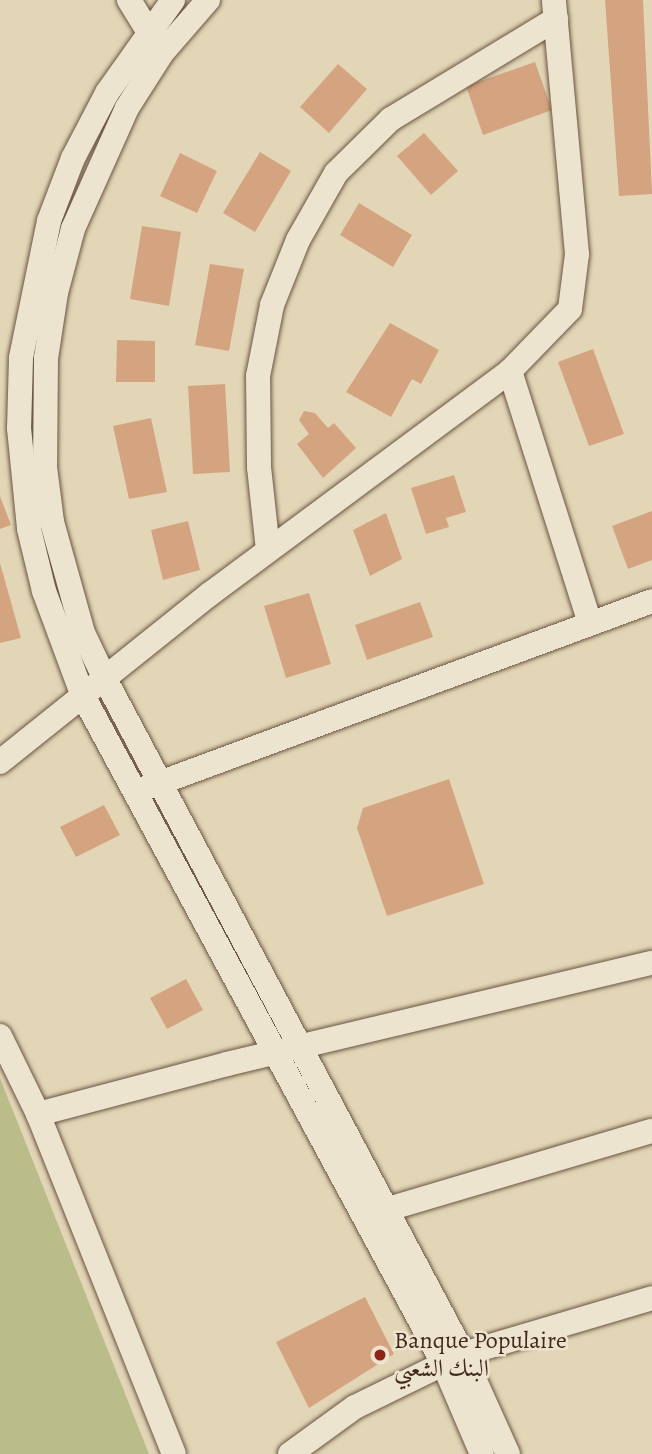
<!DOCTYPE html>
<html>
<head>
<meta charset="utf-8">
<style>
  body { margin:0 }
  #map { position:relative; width:652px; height:1454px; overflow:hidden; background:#e3d6b7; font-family:Alegreya,Amiri,serif }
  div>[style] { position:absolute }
  .green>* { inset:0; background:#babc8a }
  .building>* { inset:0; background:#d4a480 }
  .roads { filter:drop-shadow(0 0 2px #6a5541) drop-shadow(0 0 2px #6a5541) }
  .street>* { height:24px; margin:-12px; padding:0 12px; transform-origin:12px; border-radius:12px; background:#ede4d0 }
  .dots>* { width:19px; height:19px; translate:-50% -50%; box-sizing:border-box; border:4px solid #ede4d0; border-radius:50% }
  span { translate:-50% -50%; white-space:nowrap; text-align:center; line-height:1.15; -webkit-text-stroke:5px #ede4d0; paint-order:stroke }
  .poi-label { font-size:24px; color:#422a1a }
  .left { translate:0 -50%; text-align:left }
</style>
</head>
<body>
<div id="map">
  <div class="green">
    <div style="clip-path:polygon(0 1078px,149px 1454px,0 1454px)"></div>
  </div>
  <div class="building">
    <div style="clip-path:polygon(605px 0,643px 0,652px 194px,619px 196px)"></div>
    <div style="clip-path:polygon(535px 62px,552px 110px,483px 135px,466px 86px)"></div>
    <div style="clip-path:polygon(338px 64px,367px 89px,329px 133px,300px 107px)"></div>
    <div style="clip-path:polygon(424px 133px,458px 171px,431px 195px,397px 156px)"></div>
    <div style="clip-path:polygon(260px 152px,291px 171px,255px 232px,223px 213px)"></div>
    <div style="clip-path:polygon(180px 153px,217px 171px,197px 213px,160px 196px)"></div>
    <div style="clip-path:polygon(359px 203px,412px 235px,393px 267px,340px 235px)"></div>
    <div style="clip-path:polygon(142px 226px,181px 232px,169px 306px,130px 299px)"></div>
    <div style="clip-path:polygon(210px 264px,244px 269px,229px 351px,195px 345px)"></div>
    <div style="clip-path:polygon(390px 323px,439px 350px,421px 384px,412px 379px,391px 417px,346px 392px)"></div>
    <div style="clip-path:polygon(117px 340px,155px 341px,155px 382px,116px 382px)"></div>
    <div style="clip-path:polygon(593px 349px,624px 434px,589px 446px,558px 362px)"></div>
    <div style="clip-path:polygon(225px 384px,230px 472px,193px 474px,188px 386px)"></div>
    <div style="clip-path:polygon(304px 411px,315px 413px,328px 428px,334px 423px,356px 448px,323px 478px,297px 444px,309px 434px,299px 420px)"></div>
    <div style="clip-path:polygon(151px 418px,167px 492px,129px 499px,113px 426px)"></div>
    <div style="clip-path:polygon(454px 475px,466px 512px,446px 518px,449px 527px,426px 534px,411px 488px)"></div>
    <div style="clip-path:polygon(0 496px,11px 525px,0 529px)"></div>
    <div style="clip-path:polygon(652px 511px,652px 560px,628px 569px,612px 526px)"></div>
    <div style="clip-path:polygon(386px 513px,402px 559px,370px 576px,353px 530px)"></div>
    <div style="clip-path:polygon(188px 521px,200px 570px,163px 580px,151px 530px)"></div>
    <div style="clip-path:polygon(0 563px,21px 638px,0 643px)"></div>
    <div style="clip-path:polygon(309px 593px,331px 664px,286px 678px,264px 606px)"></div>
    <div style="clip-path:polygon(420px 602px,433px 637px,367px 660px,355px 625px)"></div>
    <div style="clip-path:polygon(449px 779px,484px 884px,387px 916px,357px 828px,363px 808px)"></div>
    <div style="clip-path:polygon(104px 805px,120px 835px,76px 857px,60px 827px)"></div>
    <div style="clip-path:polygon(186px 979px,203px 1010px,167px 1029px,150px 998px)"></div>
    <div style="clip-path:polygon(365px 1297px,394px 1354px,309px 1408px,276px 1342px)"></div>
  </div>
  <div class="roads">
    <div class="street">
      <div style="left:129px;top:0;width:52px;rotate:58.5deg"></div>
      <div style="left:173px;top:0;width:114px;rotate:125.4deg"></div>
      <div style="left:107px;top:93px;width:73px;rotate:117.6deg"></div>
      <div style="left:73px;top:158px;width:67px;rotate:110.9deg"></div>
      <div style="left:49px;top:221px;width:140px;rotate:101.6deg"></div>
      <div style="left:21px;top:358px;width:70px;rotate:91.6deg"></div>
      <div style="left:19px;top:428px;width:101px;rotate:84.3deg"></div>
      <div style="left:29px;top:529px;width:64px;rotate:76.4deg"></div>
      <div style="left:44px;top:591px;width:110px;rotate:69.7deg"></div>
      <div style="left:82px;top:694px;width:760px;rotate:61.65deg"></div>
      <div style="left:443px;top:1363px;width:99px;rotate:66.8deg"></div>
      <div style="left:208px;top:0;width:70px;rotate:131deg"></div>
      <div style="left:162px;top:53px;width:65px;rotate:122.5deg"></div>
      <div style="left:127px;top:108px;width:133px;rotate:114.1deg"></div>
      <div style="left:73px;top:229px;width:66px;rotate:104.9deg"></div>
      <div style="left:56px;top:293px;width:66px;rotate:98.7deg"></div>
      <div style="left:46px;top:358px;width:109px;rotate:90.5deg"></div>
      <div style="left:45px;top:467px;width:55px;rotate:82.7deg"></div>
      <div style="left:52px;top:522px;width:115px;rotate:74.4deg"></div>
      <div style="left:83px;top:633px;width:49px;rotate:64.5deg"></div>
      <div style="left:104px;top:677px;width:766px;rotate:62.06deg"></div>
      <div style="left:463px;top:1354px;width:110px;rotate:65.8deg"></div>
      <div style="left:510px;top:371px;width:264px;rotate:72.4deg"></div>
      <div style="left:268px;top:550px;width:83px;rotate:-96.2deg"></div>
      <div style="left:259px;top:467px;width:91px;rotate:-90.6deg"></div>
      <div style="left:258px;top:376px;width:72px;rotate:-78.8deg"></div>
      <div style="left:272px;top:305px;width:70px;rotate:-68.2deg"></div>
      <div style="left:298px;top:240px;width:77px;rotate:-60.4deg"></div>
      <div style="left:336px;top:173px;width:77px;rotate:-44.5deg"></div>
      <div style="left:391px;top:119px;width:193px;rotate:-31.2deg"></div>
      <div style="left:0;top:762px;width:269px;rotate:-38.7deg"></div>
      <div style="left:210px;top:594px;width:374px;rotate:-36.6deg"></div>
      <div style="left:510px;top:371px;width:86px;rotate:-45.9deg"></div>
      <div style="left:570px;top:309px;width:55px;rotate:-82.7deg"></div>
      <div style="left:577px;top:254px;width:255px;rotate:-95.2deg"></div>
      <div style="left:146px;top:788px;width:539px;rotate:-20.28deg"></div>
      <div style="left:0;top:1036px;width:87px;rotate:64deg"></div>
      <div style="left:38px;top:1114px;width:366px;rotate:68.2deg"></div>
      <div style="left:38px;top:1114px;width:196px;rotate:-14.8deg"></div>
      <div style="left:227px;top:1064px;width:437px;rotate:-13.4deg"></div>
      <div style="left:371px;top:1214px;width:293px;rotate:-16.5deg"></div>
      <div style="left:290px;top:1454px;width:80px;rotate:-35.9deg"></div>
      <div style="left:355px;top:1407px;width:120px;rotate:-26.1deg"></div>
      <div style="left:463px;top:1354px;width:197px;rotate:-16.5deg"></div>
    </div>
  </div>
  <div class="dots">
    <div style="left:380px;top:1355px;background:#8f2418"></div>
  </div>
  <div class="poi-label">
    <span class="left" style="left:394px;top:1355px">Banque Populaire<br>البنك الشعبي</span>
  </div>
</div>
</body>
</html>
